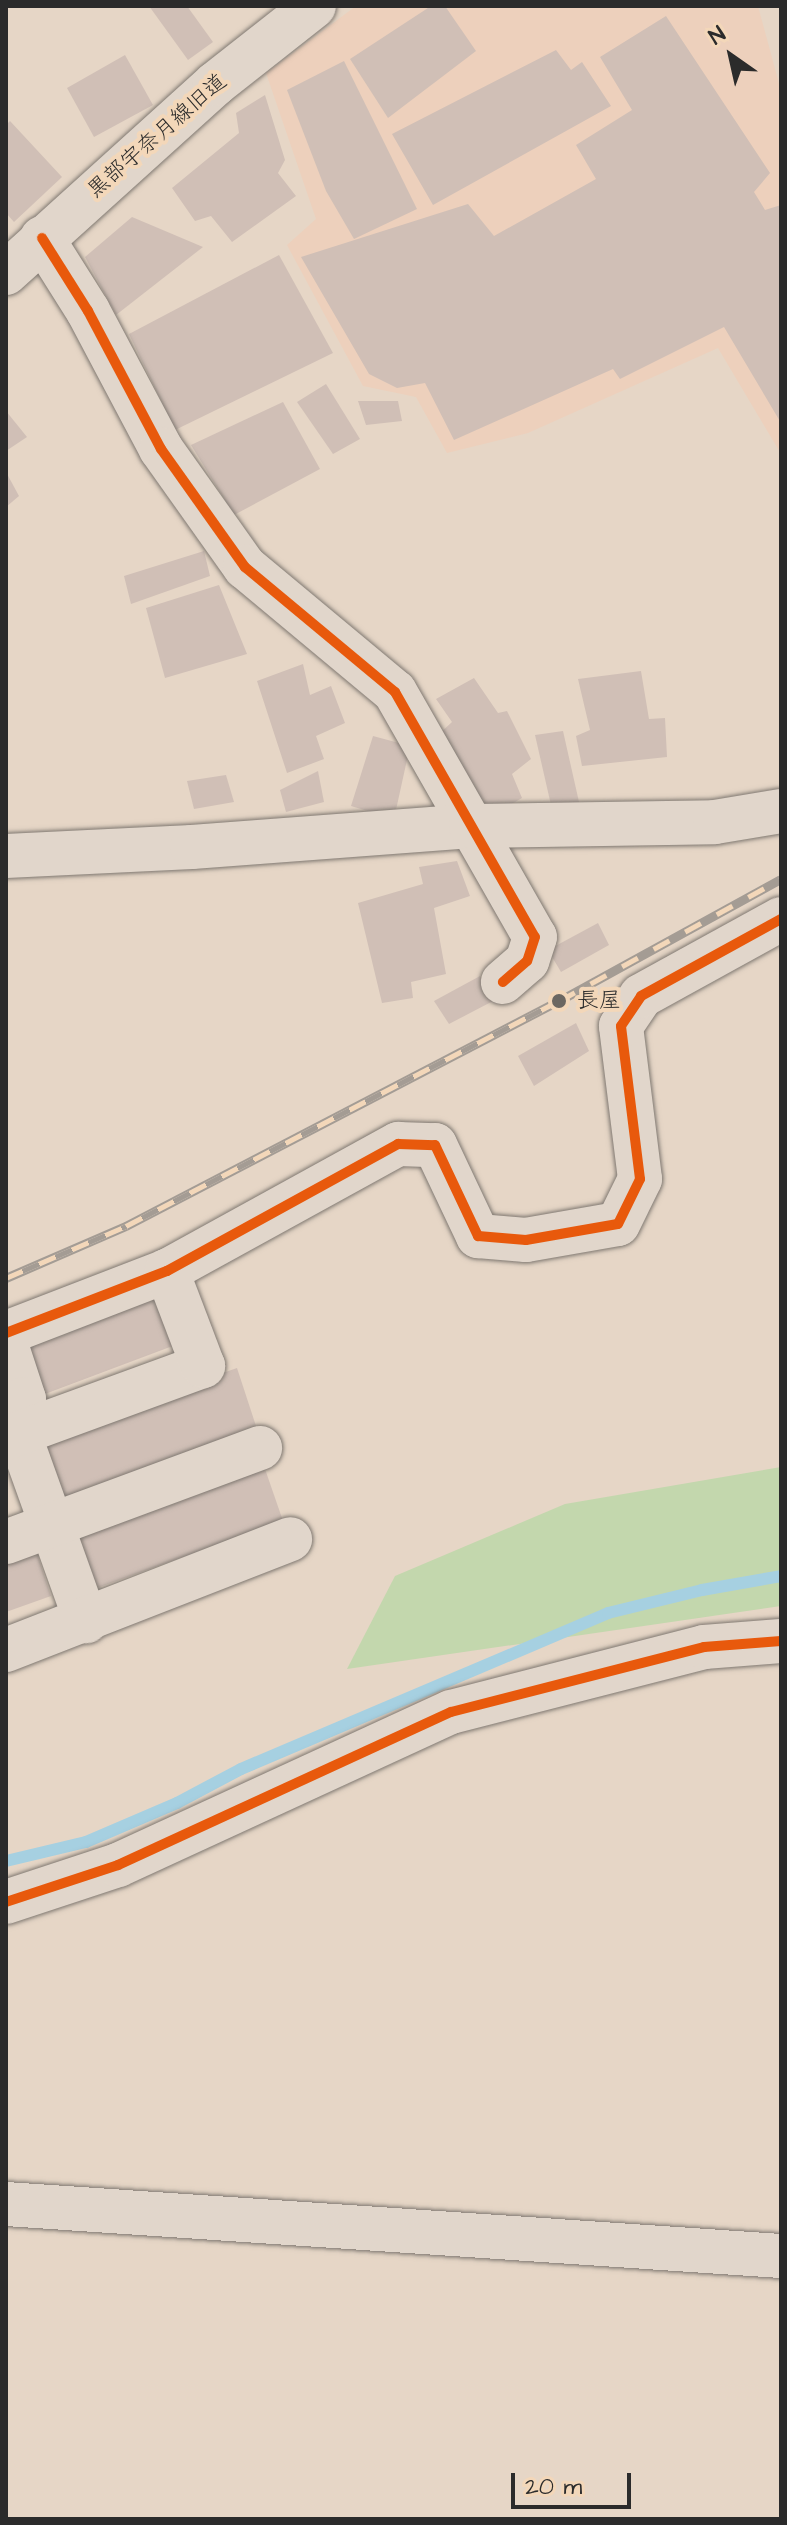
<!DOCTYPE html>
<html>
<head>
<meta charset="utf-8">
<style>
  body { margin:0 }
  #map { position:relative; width:787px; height:2525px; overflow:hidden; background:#e6d6c6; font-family:"Architects Daughter","Klee One",sans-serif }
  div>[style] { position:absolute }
  .built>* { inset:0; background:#edd0bc }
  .green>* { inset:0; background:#c3d7ad }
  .stream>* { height:12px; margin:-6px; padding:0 6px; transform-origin:6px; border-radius:6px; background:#a6d0e1 }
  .building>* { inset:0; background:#d0bfb6 }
  .roads { filter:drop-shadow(0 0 2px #7f7871) drop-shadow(0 0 2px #7f7871) }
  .minor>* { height:44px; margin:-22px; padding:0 22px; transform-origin:22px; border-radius:22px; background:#e1d6cb }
  .tertiary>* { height:44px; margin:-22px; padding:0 22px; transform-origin:22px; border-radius:22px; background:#e1d6cb }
  .rail>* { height:9px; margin-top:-4.5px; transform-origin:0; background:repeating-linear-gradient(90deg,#f3d7b9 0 18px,#a49c94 0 36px); box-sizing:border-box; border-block:2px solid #a49c94 }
  .cycleway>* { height:10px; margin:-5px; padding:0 5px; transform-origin:5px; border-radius:5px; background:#e8590c }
  .dots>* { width:22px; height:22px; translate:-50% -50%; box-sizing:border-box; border:4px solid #f3d7b9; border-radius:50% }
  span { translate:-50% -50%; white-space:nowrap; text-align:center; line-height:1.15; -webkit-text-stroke:8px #f3d7b9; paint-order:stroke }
  .street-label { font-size:22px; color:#2b2b2b }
  .poi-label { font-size:22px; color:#2b2b2b }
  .left { translate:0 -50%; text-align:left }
  .frame { position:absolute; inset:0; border:8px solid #2b2b2b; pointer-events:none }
  .north { position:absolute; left:691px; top:16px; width:80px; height:80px; -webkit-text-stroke:6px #f3d7b9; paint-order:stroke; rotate:326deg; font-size:22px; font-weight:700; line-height:32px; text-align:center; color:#2b2b2b }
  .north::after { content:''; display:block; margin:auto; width:28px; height:36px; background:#2b2b2b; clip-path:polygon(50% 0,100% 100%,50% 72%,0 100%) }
  .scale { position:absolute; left:511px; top:2473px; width:120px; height:36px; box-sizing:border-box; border:4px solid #2b2b2b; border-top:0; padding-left:10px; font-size:24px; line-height:28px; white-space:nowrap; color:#2b2b2b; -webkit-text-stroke:6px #f3d7b9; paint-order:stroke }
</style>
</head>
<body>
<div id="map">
  <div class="built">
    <div style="clip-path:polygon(356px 6px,758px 6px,781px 91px,781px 454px,718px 348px,528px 433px,447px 453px,416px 397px,363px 386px,287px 245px,316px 219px,266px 73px)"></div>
  </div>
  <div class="green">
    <div style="clip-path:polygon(781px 1467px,781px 1606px,347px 1669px,395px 1576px,565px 1504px)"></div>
  </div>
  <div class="stream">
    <div style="left:6px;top:1861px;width:82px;rotate:-13.4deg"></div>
    <div style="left:86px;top:1842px;width:99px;rotate:-23.2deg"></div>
    <div style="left:177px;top:1803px;width:72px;rotate:-28deg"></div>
    <div style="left:241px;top:1769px;width:399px;rotate:-23deg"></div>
    <div style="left:608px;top:1613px;width:97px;rotate:-13.7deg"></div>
    <div style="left:702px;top:1590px;width:80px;rotate:-10deg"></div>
  </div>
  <div class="building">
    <div style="clip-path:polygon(149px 6px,187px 6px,213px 42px,188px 60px)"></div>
    <div style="clip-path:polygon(431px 6px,445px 6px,476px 51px,388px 118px,350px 59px)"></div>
    <div style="clip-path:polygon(666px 16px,770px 173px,754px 192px,765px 210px,781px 205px,781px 423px,724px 327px,620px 379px,613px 369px,454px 440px,425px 383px,397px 388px,369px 374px,301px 257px,468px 204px,494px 236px,596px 179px,576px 145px,632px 110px,600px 57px)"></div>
    <div style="clip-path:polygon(556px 50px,571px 70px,582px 62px,611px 106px,433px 205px,392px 134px)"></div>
    <div style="clip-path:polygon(125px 55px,153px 105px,94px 137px,67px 88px)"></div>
    <div style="clip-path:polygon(344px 61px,417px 209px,354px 239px,326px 191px,287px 90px)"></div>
    <div style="clip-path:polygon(265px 95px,285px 160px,278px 173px,296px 196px,232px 242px,211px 216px,195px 221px,172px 188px,239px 133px,236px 113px)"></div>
    <div style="clip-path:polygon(10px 121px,62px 177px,14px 222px,6px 213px,6px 125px)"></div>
    <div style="clip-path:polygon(132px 217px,203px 247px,116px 315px,85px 257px)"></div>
    <div style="clip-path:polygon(279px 255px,333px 353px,175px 430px,129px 334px)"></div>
    <div style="clip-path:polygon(326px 384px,360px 439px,333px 454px,297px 402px)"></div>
    <div style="clip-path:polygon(358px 401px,398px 401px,402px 421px,366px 425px)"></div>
    <div style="clip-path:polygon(283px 402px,320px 469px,234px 515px,191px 445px)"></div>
    <div style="clip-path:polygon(6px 411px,27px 437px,6px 451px)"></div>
    <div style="clip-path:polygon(6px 472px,19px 496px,6px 507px)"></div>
    <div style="clip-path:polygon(204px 551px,210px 576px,131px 604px,124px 576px)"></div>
    <div style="clip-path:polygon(219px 585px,247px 654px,165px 678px,146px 608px)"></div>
    <div style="clip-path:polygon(303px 664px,310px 695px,331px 686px,345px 723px,316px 736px,324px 759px,287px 773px,257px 681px)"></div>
    <div style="clip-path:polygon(641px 671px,649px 719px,665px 718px,667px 757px,582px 766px,576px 736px,590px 730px,578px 679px)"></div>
    <div style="clip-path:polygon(474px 678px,498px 713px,507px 711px,531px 759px,512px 774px,522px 798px,508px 806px,476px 807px,439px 734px,452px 722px,436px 699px)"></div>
    <div style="clip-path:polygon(563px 731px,579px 802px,551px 805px,535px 735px)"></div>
    <div style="clip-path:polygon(373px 736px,410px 746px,394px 819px,351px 806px)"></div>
    <div style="clip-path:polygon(318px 771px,324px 802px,286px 812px,280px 790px)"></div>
    <div style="clip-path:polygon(226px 775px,234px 802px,194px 809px,187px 781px)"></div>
    <div style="clip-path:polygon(457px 861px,470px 896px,434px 908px,446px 974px,411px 982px,413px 998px,382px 1003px,358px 903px,423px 884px,419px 867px)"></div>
    <div style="clip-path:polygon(598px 923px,609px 945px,561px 972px,548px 950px)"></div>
    <div style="clip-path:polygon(480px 976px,495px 1000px,449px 1024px,434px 1001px)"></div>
    <div style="clip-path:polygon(576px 1023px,589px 1051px,534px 1086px,518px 1056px)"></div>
    <div style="clip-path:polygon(161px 1297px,178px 1344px,37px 1397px,20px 1349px)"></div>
    <div style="clip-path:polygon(237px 1368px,257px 1429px,64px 1500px,43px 1436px)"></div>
    <div style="clip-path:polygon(265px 1469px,283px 1521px,94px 1589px,75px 1538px)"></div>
    <div style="clip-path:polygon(36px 1550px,51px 1596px,6px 1612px,6px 1561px)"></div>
  </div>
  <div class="roads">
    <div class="minor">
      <div style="left:42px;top:238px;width:86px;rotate:57.8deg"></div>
      <div style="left:88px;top:311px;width:156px;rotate:62.1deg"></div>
      <div style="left:161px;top:449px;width:145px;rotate:54.6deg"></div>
      <div style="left:245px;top:567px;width:195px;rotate:39.8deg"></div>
      <div style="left:395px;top:692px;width:282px;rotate:60.3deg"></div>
      <div style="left:535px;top:937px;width:25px;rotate:108deg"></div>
      <div style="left:527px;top:961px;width:32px;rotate:139deg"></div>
      <div style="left:6px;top:856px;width:186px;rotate:-2.8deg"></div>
      <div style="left:192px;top:847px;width:280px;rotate:-4.3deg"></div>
      <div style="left:471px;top:826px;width:244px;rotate:-0.9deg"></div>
      <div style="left:715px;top:822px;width:67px;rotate:-9.5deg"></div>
      <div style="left:6px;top:1333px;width:173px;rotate:-21.1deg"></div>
      <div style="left:167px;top:1271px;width:264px;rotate:-28.8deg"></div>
      <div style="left:398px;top:1144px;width:37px;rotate:2deg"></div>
      <div style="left:435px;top:1145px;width:101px;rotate:64.7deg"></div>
      <div style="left:478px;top:1236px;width:48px;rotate:4.8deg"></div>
      <div style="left:526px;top:1240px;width:93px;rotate:-9.9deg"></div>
      <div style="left:618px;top:1224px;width:50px;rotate:-63.9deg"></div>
      <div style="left:640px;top:1179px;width:154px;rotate:-97.1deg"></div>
      <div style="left:621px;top:1026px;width:36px;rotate:-56deg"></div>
      <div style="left:641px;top:996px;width:160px;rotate:-28.8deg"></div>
      <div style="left:6px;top:1344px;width:58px;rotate:71.9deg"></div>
      <div style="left:24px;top:1399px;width:35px;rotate:98deg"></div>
      <div style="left:19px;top:1434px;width:199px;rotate:70.3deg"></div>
      <div style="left:6px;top:1438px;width:210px;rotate:-20.1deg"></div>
      <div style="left:203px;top:1366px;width:102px;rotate:-110.8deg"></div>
      <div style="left:6px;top:1542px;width:271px;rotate:-20.3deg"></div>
      <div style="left:6px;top:1650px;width:305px;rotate:-21.3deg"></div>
      <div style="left:6px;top:1902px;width:118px;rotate:-18.3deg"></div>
      <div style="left:118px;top:1865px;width:366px;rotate:-24.7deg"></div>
      <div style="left:451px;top:1712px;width:261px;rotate:-14.4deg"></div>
      <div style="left:704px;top:1647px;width:77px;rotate:-4.5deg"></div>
      <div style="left:6px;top:2204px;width:777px;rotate:3.84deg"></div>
    </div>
    <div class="tertiary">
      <div style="left:6px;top:273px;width:282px;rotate:-42.1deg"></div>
      <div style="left:215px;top:84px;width:126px;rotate:-38.2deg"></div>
    </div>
  </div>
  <div class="rail">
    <div style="left:6px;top:1278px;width:131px;rotate:-23.4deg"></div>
    <div style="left:126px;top:1226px;width:488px;rotate:-27.5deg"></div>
    <div style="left:559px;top:1001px;width:253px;rotate:-28.8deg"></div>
  </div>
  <div class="cycleway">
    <div style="left:42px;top:238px;width:86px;rotate:57.8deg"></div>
    <div style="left:88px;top:311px;width:156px;rotate:62.1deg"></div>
    <div style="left:161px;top:449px;width:145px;rotate:54.6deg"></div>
    <div style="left:245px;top:567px;width:195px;rotate:39.8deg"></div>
    <div style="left:395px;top:692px;width:282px;rotate:60.3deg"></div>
    <div style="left:535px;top:937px;width:25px;rotate:108deg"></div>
    <div style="left:527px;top:961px;width:32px;rotate:139deg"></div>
    <div style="left:6px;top:1333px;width:173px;rotate:-21.1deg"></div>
    <div style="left:167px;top:1271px;width:264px;rotate:-28.8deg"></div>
    <div style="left:398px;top:1144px;width:37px;rotate:2deg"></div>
    <div style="left:435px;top:1145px;width:101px;rotate:64.7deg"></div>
    <div style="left:478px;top:1236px;width:48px;rotate:4.8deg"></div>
    <div style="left:526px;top:1240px;width:93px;rotate:-9.9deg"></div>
    <div style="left:618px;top:1224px;width:50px;rotate:-63.9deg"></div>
    <div style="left:640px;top:1179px;width:154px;rotate:-97.1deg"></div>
    <div style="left:621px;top:1026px;width:36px;rotate:-56deg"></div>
    <div style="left:641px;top:996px;width:160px;rotate:-28.8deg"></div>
    <div style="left:6px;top:1902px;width:118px;rotate:-18.3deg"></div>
    <div style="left:118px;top:1865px;width:366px;rotate:-24.7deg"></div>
    <div style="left:451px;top:1712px;width:261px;rotate:-14.4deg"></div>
    <div style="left:704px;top:1647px;width:77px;rotate:-4.5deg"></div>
  </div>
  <div class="dots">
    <div style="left:559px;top:1001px;background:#6c6761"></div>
  </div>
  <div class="street-label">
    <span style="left:157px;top:136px;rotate:-41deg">黒部宇奈月線旧道</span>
  </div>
  <div class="poi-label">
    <span class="left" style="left:577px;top:1001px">長屋</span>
  </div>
  <div class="frame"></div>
  <div class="north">N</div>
  <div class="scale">20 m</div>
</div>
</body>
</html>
